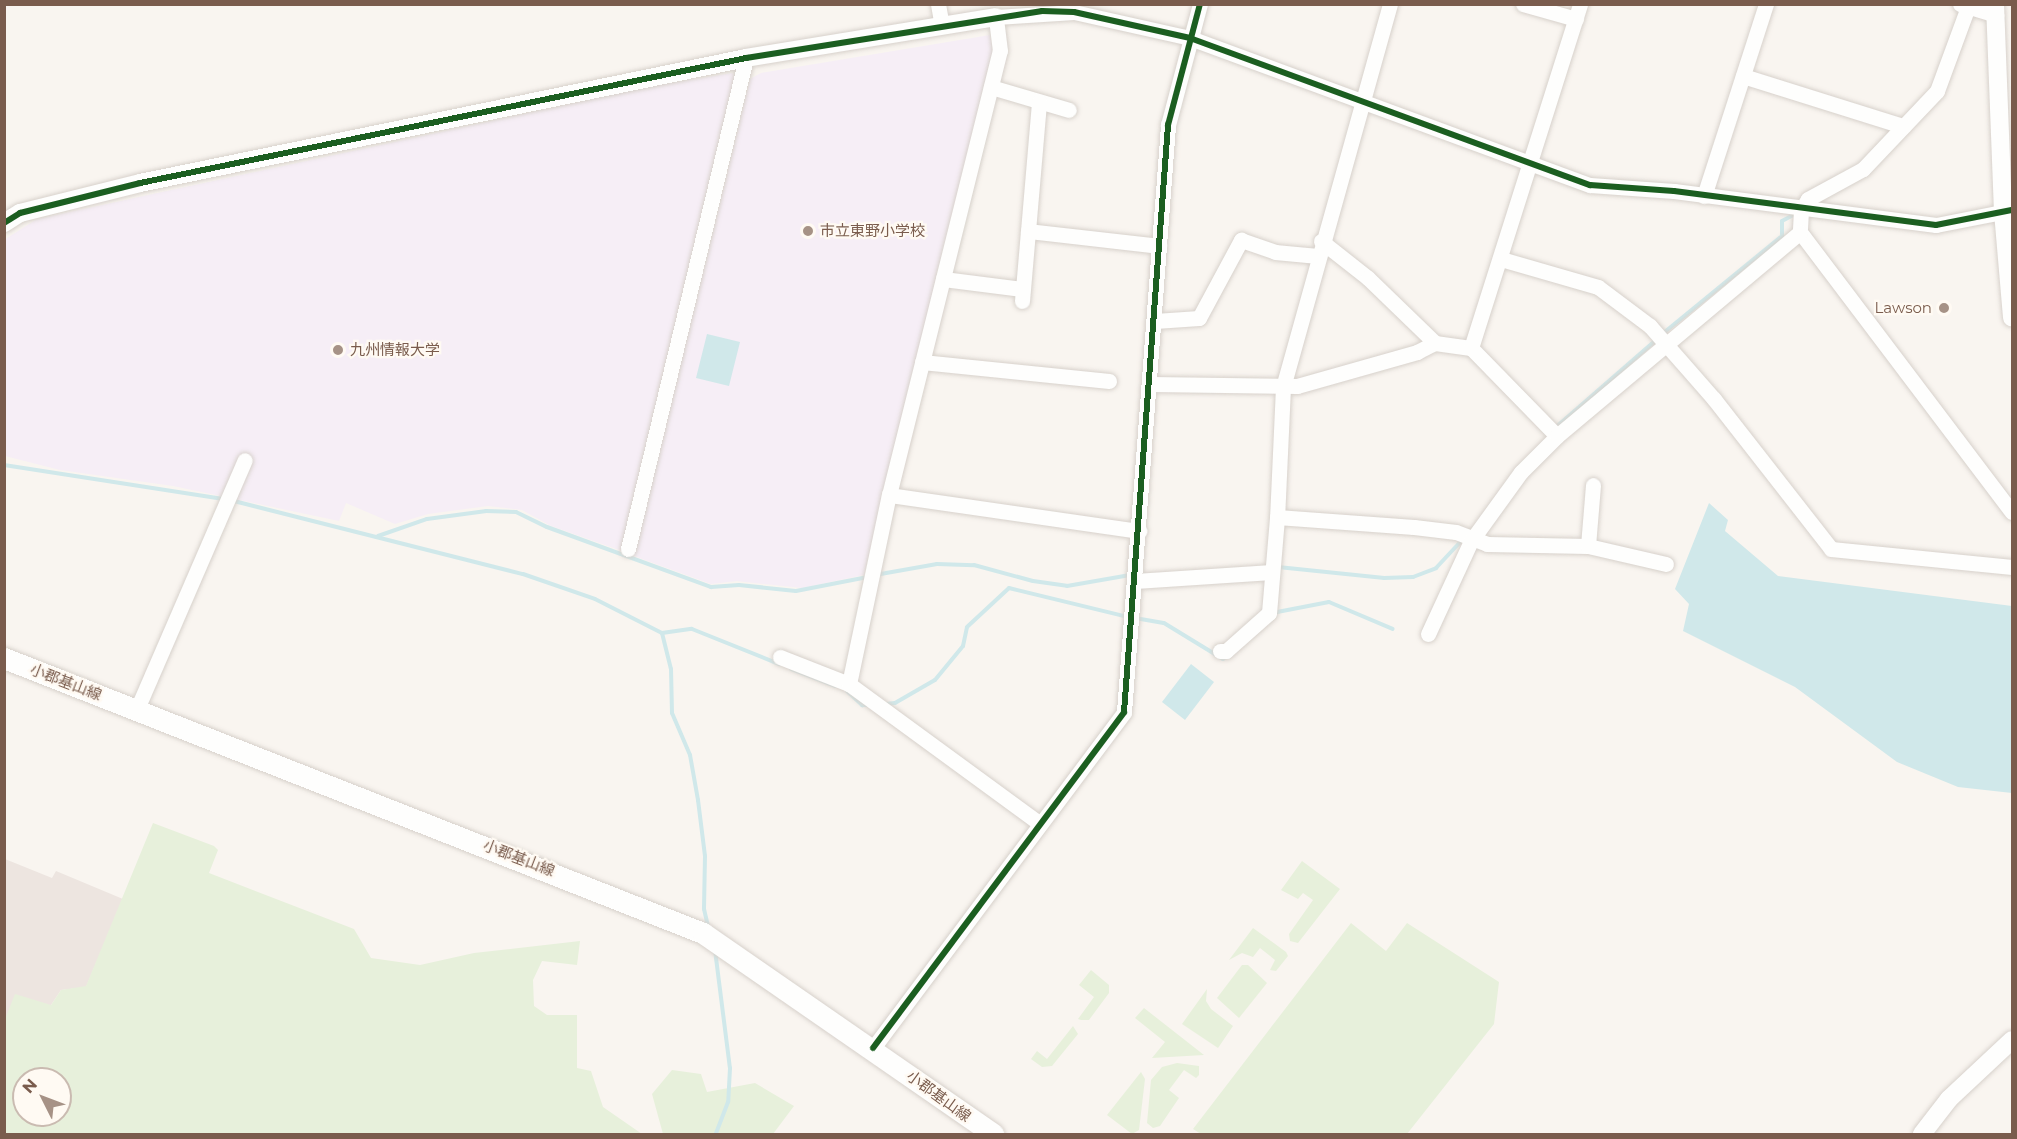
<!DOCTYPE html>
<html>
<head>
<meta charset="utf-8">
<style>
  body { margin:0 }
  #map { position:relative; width:2017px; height:1139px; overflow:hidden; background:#f9f5f0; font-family:Montserrat,"Noto Sans JP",sans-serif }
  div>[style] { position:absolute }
  .industrial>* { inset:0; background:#ede5e0 }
  .education>* { inset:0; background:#f6eef6 }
  .green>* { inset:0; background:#e7f0db }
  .water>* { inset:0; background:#d0e8ea }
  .stream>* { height:4px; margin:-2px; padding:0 2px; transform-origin:2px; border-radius:2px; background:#d0e8ea }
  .roads { filter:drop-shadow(0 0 2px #d7d1cb) drop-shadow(0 0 2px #d7d1cb) }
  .minor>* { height:15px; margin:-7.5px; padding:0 7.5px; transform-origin:7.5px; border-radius:7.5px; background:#fefefd }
  .tertiary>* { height:18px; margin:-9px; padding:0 9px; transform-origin:9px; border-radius:9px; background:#fefefd }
  .secondary>* { height:21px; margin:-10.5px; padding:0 10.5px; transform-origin:10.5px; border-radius:10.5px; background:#fefefd }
  .cycleway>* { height:6px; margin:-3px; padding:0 3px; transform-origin:3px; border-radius:3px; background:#1b5e20 }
  .dots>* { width:16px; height:16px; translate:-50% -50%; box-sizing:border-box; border:3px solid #fffaf3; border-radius:50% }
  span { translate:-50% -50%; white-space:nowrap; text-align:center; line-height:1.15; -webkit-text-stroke:4.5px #fffaf3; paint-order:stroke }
  .poi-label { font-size:15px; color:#7a5c4d }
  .left { translate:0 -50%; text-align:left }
  .right { translate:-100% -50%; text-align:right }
  .street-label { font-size:15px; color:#7a5c4d }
  .frame { position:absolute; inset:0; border:6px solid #7a5c4d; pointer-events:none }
  .north { position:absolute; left:12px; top:1067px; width:60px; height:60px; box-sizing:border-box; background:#fffaf3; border:2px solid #cabbb1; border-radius:50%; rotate:312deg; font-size:16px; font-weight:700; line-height:24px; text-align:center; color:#7a5c4d }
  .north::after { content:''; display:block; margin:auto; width:21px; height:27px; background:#a69286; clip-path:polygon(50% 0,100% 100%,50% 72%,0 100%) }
</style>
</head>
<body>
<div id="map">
  <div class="industrial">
    <div style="clip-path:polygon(5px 859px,52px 878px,56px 871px,123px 899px,86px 987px,61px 990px,51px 1005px,5px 1019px)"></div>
  </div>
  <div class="education">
    <div style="clip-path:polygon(990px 35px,993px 50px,864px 575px,802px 588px,737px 581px,711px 584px,634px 556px,750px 79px,761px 73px)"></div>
    <div style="clip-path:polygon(732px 73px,737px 78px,622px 551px,551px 526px,522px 510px,488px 506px,428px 514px,395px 524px,346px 503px,339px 521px,173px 486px,60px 470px,5px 456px,4px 240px,37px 219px,653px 86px)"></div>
  </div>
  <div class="green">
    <div style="clip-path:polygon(evenodd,153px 823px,214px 846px,218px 850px,209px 873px,354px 929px,371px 958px,420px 965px,474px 953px,580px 941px,577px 965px,542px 961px,533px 980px,534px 1006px,547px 1015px,577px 1015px,577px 1068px,591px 1071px,603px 1107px,642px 1134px,5px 1134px,5px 1019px,15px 994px,51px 1005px,61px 990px,86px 986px,153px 823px,24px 1079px,60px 1079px,60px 1115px,24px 1115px,24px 1079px)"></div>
    <div style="clip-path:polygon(1302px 861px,1340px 889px,1298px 943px,1290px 941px,1289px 934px,1313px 900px,1303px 893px,1298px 899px,1281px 890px)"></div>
    <div style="clip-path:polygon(1351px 923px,1386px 951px,1407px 923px,1499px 982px,1494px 1024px,1407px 1134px,1201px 1134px,1193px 1129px)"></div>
    <div style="clip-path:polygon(1253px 928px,1286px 952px,1288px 956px,1276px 971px,1270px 970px,1275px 960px,1260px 948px,1253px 957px,1242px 953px,1229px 960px)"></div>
    <div style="clip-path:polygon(1242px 965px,1248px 965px,1267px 983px,1239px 1018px,1217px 998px)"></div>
    <div style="clip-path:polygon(1091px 970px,1109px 985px,1109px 993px,1089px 1020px,1081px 1020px,1078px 1019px,1094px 997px,1079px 985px)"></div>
    <div style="clip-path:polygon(1207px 989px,1206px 1001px,1211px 1009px,1233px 1026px,1218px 1048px,1182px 1024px)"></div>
    <div style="clip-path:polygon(1144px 1008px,1204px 1055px,1152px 1058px,1165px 1042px,1135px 1018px)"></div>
    <div style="clip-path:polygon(1073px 1026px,1078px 1034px,1052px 1066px,1042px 1067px,1031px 1059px,1037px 1051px,1047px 1059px)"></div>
    <div style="clip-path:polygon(1177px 1063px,1199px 1066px,1199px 1075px,1196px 1078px,1184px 1070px,1169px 1090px,1179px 1098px,1160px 1126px,1153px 1128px,1147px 1123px,1151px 1080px,1162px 1067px)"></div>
    <div style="clip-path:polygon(672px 1070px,701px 1074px,707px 1092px,755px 1083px,794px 1106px,773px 1134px,663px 1134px,652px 1094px)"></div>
    <div style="clip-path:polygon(1141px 1072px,1145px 1079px,1139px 1130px,1132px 1134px,1107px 1115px)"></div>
  </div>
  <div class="water">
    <div style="clip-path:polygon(707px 334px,740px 342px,729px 386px,696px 378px)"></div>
    <div style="clip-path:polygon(1709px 503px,1728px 520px,1725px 531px,1778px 576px,2012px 606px,2012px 793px,1958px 787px,1897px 762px,1795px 687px,1683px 631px,1689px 604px,1675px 589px)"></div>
    <div style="clip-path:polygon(1191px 664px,1214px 682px,1185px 720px,1162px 702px)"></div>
  </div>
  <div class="stream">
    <div style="left:1661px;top:335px;width:156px;rotate:-39.3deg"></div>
    <div style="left:1782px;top:236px;width:15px;rotate:-90deg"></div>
    <div style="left:1782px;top:221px;width:17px;rotate:-28deg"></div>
    <div style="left:1555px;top:428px;width:134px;rotate:-41.1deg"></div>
    <div style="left:4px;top:465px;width:222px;rotate:8.8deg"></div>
    <div style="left:230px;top:500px;width:302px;rotate:14.2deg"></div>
    <div style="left:523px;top:574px;width:76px;rotate:19.1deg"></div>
    <div style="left:595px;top:599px;width:75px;rotate:26.9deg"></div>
    <div style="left:662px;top:633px;width:30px;rotate:-8deg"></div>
    <div style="left:692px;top:629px;width:94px;rotate:21.9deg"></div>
    <div style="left:378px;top:536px;width:52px;rotate:-19.1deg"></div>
    <div style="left:427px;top:519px;width:60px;rotate:-7.7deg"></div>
    <div style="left:486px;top:511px;width:30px;rotate:2deg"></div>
    <div style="left:516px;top:512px;width:34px;rotate:26deg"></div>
    <div style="left:547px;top:527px;width:175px;rotate:20.1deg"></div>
    <div style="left:711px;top:587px;width:28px;rotate:-4deg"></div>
    <div style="left:739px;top:585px;width:57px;rotate:6deg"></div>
    <div style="left:796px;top:591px;width:73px;rotate:-11deg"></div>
    <div style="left:1278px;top:567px;width:107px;rotate:5.9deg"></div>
    <div style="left:1384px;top:578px;width:29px;rotate:-2deg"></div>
    <div style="left:1413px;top:577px;width:25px;rotate:-21deg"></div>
    <div style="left:1436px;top:568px;width:40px;rotate:-47deg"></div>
    <div style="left:875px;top:575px;width:63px;rotate:-10.1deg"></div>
    <div style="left:937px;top:564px;width:37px;rotate:2deg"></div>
    <div style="left:974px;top:565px;width:61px;rotate:15.2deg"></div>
    <div style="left:1033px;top:581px;width:34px;rotate:8deg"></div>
    <div style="left:1067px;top:586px;width:64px;rotate:-9.9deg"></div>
    <div style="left:1272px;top:613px;width:58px;rotate:-10.9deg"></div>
    <div style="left:1329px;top:602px;width:69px;rotate:22.9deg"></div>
    <div style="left:1135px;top:618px;width:29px;rotate:10deg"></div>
    <div style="left:1164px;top:623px;width:69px;rotate:31.4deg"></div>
    <div style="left:1223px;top:659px;width:6px;rotate:-45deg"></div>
    <div style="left:662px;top:633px;width:37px;rotate:76deg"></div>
    <div style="left:671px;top:669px;width:44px;rotate:88.7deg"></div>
    <div style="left:672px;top:713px;width:46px;rotate:66.8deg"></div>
    <div style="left:690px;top:755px;width:46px;rotate:79.9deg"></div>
    <div style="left:698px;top:800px;width:56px;rotate:82.9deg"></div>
    <div style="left:705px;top:856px;width:53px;rotate:91.1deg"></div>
    <div style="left:704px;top:909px;width:17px;rotate:77deg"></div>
    <div style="left:791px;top:669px;width:47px;rotate:21.1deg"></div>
    <div style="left:847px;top:691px;width:21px;rotate:43deg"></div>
    <div style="left:862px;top:705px;width:8px"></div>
    <div style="left:886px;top:704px;width:9px;rotate:-6deg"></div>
    <div style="left:895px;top:703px;width:46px;rotate:-29.9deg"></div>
    <div style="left:935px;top:680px;width:44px;rotate:-50.5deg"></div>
    <div style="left:963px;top:646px;width:19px;rotate:-78deg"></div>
    <div style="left:967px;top:627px;width:57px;rotate:-42.9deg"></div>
    <div style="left:1009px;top:588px;width:122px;rotate:13.7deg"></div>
    <div style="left:715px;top:950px;width:119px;rotate:82.8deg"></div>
    <div style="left:730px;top:1068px;width:34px;rotate:93deg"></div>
    <div style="left:728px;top:1102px;width:34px;rotate:111deg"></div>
  </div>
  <div class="roads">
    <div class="minor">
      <div style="left:938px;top:4px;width:22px;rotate:80deg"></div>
      <div style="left:1390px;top:4px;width:398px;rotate:105.6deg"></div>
      <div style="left:1283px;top:387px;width:130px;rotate:92.6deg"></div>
      <div style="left:1277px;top:517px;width:137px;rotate:4.2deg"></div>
      <div style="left:1414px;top:527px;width:42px;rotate:6.8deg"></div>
      <div style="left:1456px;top:532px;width:33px;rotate:21deg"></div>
      <div style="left:1487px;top:544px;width:101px;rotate:1.1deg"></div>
      <div style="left:1588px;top:546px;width:80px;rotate:13deg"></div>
      <div style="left:1523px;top:4px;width:55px;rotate:15.8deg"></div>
      <div style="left:1960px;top:4px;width:38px;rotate:17deg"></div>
      <div style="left:1969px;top:4px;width:93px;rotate:110.2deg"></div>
      <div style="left:1937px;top:91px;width:108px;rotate:133.5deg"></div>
      <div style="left:1863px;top:169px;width:63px;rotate:151.4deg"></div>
      <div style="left:1808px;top:199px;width:13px;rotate:122deg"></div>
      <div style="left:1801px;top:210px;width:22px;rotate:93deg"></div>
      <div style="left:1800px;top:232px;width:351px;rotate:52.9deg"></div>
      <div style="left:1743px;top:76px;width:168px;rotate:17.4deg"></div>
      <div style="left:991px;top:87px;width:81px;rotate:16.4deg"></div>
      <div style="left:1704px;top:196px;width:202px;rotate:-72.1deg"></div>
      <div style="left:1028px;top:231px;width:132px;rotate:6.5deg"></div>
      <div style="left:1321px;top:241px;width:60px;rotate:38.2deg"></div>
      <div style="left:1368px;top:278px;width:93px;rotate:44.1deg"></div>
      <div style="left:1501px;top:259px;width:101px;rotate:16.1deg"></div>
      <div style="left:1598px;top:287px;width:65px;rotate:36.9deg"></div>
      <div style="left:1650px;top:326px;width:97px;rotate:48.8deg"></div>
      <div style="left:1714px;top:399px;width:190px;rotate:52deg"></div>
      <div style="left:1831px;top:549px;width:182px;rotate:5.7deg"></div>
      <div style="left:943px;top:279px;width:80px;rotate:7.2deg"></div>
      <div style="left:1022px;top:301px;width:200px;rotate:-85.1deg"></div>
      <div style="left:1155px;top:321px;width:44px;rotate:-3.9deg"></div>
      <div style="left:1199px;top:318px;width:89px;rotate:-61.7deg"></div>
      <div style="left:1241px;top:240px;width:36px;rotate:19deg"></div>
      <div style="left:1275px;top:252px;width:43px;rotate:5.3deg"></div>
      <div style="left:922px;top:362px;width:188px;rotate:5.8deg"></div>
      <div style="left:1151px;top:384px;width:146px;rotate:0.8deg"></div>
      <div style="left:1297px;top:386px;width:125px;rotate:-15.8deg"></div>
      <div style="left:1417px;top:352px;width:20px;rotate:-27deg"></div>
      <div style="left:1435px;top:343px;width:36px;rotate:8deg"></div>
      <div style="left:1557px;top:436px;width:123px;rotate:-134.3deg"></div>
      <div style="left:1471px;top:348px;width:361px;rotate:-72.4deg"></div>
      <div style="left:889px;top:495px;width:253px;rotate:8.2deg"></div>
      <div style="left:1588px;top:546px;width:61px;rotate:-85.3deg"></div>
      <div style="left:628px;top:549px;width:505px;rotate:-76.49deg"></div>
      <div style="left:1135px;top:581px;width:137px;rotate:-3.8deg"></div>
      <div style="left:1428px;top:634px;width:102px;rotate:-65.2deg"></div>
      <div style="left:1471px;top:541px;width:85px;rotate:-54.1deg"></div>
      <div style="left:1521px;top:472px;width:51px;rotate:-45deg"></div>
      <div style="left:1557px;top:436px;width:317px;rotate:-40deg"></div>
      <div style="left:1220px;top:651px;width:6px"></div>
      <div style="left:1226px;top:651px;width:57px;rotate:-41.5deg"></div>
      <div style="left:1269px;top:613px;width:96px;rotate:-85.2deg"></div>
      <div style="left:780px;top:657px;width:74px;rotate:21.4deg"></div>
      <div style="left:849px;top:684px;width:235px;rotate:36.2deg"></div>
      <div style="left:849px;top:684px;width:193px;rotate:-78.1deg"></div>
      <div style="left:889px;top:495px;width:458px;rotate:-76deg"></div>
      <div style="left:1000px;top:51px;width:34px;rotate:-97deg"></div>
      <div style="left:996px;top:17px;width:78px;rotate:-3.7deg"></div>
      <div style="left:1074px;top:12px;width:119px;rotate:12.6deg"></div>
      <div style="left:1190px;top:38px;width:426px;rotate:20.2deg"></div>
      <div style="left:1590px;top:185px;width:84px;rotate:4.1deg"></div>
      <div style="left:1674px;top:191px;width:264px;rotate:7.4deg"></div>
      <div style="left:1936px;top:225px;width:77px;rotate:-11.2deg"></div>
      <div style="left:137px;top:709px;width:271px;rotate:-66.6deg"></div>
      <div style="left:873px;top:1048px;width:419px;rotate:-53.2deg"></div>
      <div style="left:1124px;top:712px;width:589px;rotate:-85.71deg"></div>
      <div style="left:1168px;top:125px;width:125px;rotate:-75.2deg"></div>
    </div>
    <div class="tertiary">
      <div style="left:1995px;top:4px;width:208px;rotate:87.8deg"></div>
      <div style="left:2003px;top:212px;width:106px;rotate:85.1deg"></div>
      <div style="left:4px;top:223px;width:19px;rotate:-32deg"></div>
      <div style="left:20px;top:213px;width:124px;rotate:-14deg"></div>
      <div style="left:140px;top:183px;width:619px;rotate:-11.65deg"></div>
      <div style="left:746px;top:58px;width:253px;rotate:-9.3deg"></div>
      <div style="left:1922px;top:1134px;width:44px;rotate:-52.4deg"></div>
      <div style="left:1949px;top:1099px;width:86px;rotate:-43.1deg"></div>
    </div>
    <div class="secondary">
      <div style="left:4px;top:658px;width:751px;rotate:21.48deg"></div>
      <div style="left:703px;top:933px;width:353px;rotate:34.7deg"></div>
    </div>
  </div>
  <div class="cycleway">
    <div style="left:4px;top:223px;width:19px;rotate:-32deg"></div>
    <div style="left:20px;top:213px;width:124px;rotate:-14deg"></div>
    <div style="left:140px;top:183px;width:619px;rotate:-11.65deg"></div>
    <div style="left:746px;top:58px;width:300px;rotate:-9deg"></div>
    <div style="left:1042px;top:11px;width:32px;rotate:2deg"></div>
    <div style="left:1074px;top:12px;width:119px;rotate:12.6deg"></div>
    <div style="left:1190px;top:38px;width:426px;rotate:20.2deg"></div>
    <div style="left:1590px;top:185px;width:84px;rotate:4.1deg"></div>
    <div style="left:1674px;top:191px;width:264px;rotate:7.4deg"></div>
    <div style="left:1936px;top:225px;width:77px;rotate:-11.2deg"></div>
    <div style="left:873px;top:1048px;width:419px;rotate:-53.2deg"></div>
    <div style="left:1124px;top:712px;width:589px;rotate:-85.71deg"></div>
    <div style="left:1168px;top:125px;width:125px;rotate:-75.2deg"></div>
  </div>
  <div class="dots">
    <div style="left:808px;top:231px;background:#a69286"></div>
    <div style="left:1944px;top:308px;background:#a69286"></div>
    <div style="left:338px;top:350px;background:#a69286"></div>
  </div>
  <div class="poi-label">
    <span class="left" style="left:820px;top:231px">市立東野小学校</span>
    <span class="right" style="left:1932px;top:308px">Lawson</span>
    <span class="left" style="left:350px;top:350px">九州情報大学</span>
  </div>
  <div class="street-label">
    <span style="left:66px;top:682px;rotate:21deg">小郡基山線</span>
    <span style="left:519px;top:858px;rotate:21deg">小郡基山線</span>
    <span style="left:939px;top:1096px;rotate:36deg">小郡基山線</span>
  </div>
  <div class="frame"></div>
  <div class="north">N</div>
</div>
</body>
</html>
